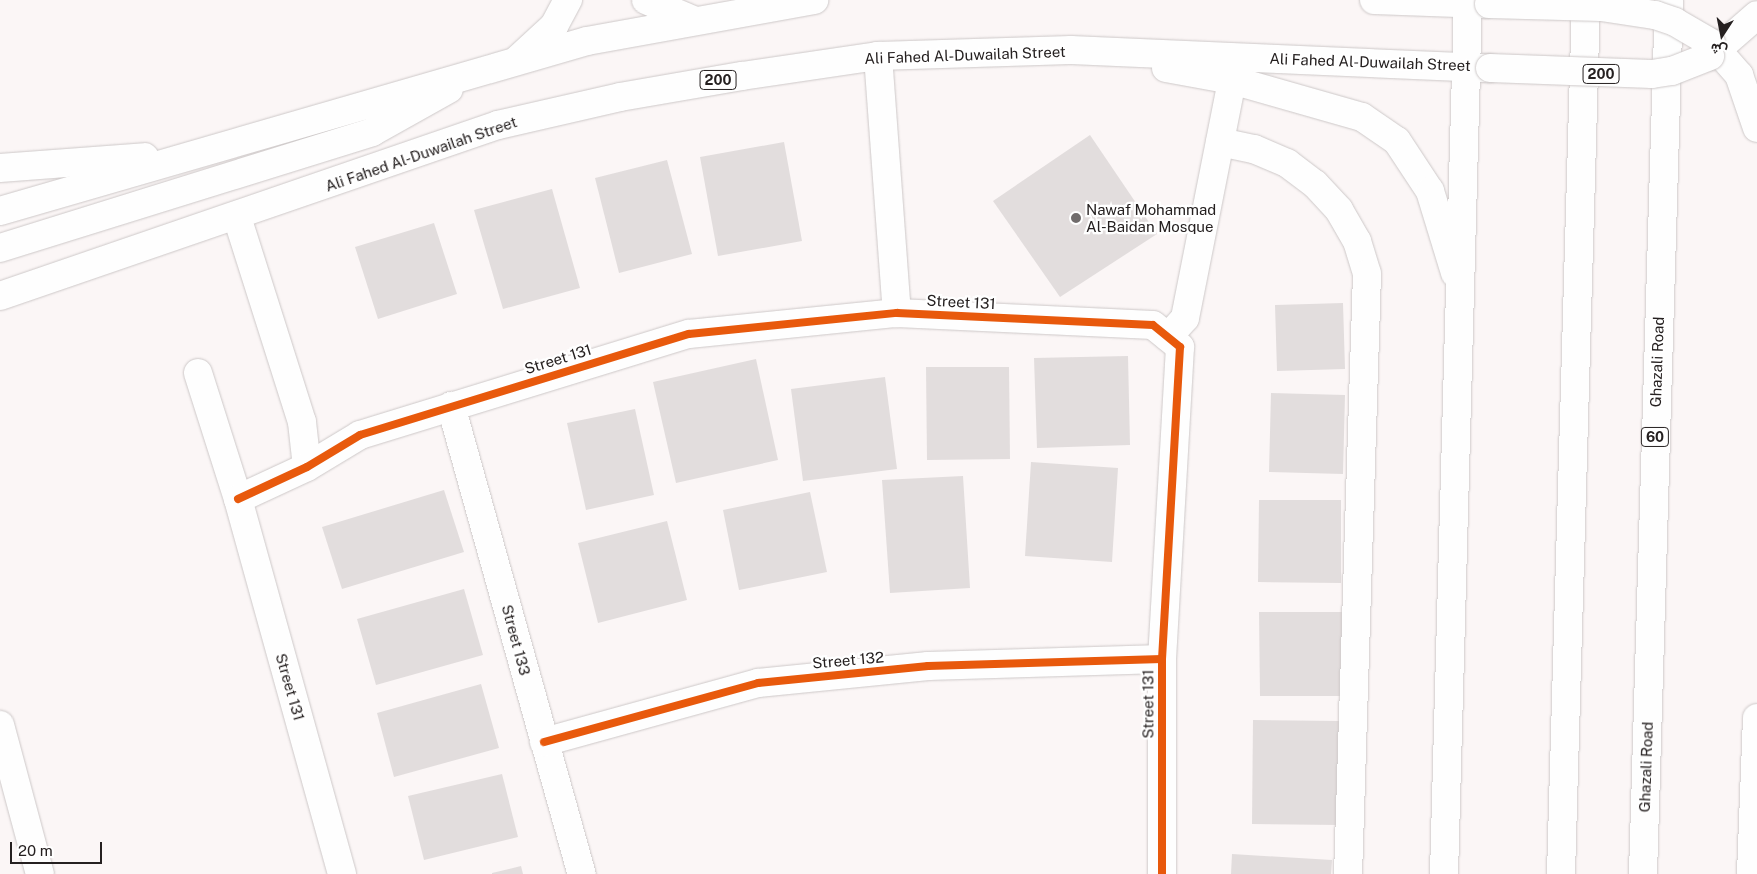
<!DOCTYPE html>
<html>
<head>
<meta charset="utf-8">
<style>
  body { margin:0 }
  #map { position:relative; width:1757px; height:874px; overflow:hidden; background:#fbf6f6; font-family:"Public Sans",Vazirmatn,sans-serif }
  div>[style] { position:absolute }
  .building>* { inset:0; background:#e2dddd }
  .roads { filter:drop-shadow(0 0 1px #cdc8c8) drop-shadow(0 0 1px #cdc8c8) }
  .minor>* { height:28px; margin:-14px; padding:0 14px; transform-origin:14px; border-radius:14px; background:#fefefe }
  .major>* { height:28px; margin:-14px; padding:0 14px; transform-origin:14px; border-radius:14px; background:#fefefe }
  .highway>* { height:28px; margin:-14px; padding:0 14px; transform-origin:14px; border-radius:14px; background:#fefefe }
  .bridges { filter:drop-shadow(0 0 1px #cdc8c8) drop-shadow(0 0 1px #cdc8c8) }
  .major-bridge>* { height:28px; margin:-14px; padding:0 14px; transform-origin:14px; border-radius:14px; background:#fefefe }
  .cycleway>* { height:8px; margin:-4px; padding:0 4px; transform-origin:4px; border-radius:4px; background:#e8590c }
  .dots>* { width:14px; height:14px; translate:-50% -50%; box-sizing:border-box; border:2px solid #fff; border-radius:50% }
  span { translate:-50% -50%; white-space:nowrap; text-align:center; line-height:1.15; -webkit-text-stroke:4.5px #fff; paint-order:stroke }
  .shield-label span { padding:1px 4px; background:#fff; border:1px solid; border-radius:4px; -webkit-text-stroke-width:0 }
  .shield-label { font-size:14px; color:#252020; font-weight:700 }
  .street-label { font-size:15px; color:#252020 }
  .poi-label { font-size:15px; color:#252020 }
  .left { translate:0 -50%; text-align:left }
  .north { position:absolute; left:1697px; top:10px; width:50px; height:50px; -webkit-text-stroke:4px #fff; paint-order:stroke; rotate:191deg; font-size:14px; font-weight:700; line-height:20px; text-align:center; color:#252020 }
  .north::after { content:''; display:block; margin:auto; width:18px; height:22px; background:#252020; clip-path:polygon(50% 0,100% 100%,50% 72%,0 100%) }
  .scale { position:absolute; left:10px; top:842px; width:92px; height:22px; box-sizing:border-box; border:2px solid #252020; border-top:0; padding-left:6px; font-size:15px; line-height:18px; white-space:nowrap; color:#252020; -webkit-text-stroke:4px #fff; paint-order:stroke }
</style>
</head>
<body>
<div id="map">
  <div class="building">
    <div style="clip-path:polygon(1090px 135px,1157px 234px,1060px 297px,993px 201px)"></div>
    <div style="clip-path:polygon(784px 142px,802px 241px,718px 256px,700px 157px)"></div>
    <div style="clip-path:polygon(667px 160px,692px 254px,619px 273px,595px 178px)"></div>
    <div style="clip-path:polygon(552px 189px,580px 288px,503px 309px,474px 210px)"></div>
    <div style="clip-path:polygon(434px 223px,457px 294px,378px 319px,355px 247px)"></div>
    <div style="clip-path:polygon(1343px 303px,1345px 369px,1277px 371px,1275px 305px)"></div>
    <div style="clip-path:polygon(1128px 356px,1130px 445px,1037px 448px,1034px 358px)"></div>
    <div style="clip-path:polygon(756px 359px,778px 460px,676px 483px,653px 382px)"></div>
    <div style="clip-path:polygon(926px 367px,1009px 367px,1010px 459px,927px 460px)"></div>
    <div style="clip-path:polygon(885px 377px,897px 469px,803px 481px,791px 389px)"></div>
    <div style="clip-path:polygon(1271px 393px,1345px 395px,1343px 474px,1269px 472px)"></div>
    <div style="clip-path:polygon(635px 409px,654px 495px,586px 510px,567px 423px)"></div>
    <div style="clip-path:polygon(1031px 462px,1118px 468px,1112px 562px,1025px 556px)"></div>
    <div style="clip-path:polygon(963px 476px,970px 588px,890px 593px,882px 480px)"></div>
    <div style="clip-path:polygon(444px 490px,464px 552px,342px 589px,322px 527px)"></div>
    <div style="clip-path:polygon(810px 492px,827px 572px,739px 590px,723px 510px)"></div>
    <div style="clip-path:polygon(1259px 500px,1341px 500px,1341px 583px,1258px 582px)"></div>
    <div style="clip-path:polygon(667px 521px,687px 600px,598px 623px,578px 543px)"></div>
    <div style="clip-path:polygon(464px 589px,483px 655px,376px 685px,357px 619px)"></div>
    <div style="clip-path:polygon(1259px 612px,1342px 612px,1342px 696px,1260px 696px)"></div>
    <div style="clip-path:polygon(481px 684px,499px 748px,394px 777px,377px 713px)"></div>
    <div style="clip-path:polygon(1253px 720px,1340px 721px,1339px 825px,1252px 824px)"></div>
    <div style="clip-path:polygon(502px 774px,518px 837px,424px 860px,408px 796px)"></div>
    <div style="clip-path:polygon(1232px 854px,1332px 860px,1331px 874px,1231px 874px)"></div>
    <div style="clip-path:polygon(521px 866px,523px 874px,492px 874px,492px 873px)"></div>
  </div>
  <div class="roads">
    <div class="minor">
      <div style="left:646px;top:0;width:51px;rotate:23.1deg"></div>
      <div style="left:878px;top:56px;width:258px;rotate:85.8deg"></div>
      <div style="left:518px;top:59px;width:49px;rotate:-42.5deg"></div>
      <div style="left:554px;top:26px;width:30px;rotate:-62deg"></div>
      <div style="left:1220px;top:142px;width:35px;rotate:12deg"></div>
      <div style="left:1254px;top:149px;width:36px;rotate:23deg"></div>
      <div style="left:1287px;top:163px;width:35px;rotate:37deg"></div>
      <div style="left:1315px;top:184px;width:35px;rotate:47deg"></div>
      <div style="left:1339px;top:210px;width:36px;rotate:60deg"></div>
      <div style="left:1357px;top:241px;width:34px;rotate:73deg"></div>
      <div style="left:1367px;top:274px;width:600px;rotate:91.81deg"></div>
      <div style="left:237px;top:217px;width:215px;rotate:72.4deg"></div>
      <div style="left:302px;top:422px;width:45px;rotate:83.7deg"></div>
      <div style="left:1168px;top:337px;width:25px;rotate:-48deg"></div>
      <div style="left:1185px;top:318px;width:243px;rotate:-78.8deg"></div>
      <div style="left:198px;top:373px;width:132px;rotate:72.4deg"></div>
      <div style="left:238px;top:499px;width:389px;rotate:74.5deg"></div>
      <div style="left:451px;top:406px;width:486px;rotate:74.4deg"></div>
      <div style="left:238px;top:499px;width:76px;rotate:-24.9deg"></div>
      <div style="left:307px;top:467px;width:62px;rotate:-31.1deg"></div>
      <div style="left:360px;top:435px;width:344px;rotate:-17.1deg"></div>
      <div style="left:689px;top:334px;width:209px;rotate:-5.8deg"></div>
      <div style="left:897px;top:313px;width:256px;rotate:2.7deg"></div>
      <div style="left:1153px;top:325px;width:35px;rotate:39deg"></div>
      <div style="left:1180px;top:347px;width:313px;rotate:93.3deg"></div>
      <div style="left:1162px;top:659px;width:215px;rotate:90deg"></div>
      <div style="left:0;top:725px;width:154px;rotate:75deg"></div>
      <div style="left:544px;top:742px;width:222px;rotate:-15.4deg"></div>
      <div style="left:758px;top:683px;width:171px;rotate:-5.7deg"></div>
      <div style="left:928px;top:666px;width:234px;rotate:-1.7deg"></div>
    </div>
    <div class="major">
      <div style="left:1374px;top:0;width:111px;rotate:2.1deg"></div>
      <div style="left:1711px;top:43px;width:43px;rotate:48.8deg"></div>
      <div style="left:1739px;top:75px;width:56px;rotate:71.2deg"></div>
      <div style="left:1710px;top:56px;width:62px;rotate:-41.1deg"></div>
      <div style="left:1166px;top:68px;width:67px;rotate:10.3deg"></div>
      <div style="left:1232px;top:80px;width:135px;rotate:15.9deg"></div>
      <div style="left:1362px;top:117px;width:42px;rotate:34.4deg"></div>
      <div style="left:1397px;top:141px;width:60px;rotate:56.6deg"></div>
      <div style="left:1430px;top:191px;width:86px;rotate:73deg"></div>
      <div style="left:0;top:168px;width:145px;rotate:-4.3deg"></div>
      <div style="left:0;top:211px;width:611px;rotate:-16.15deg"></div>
      <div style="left:587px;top:41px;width:231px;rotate:-10.2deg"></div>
      <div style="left:0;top:248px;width:390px;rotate:-17.3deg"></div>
      <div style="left:372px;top:132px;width:88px;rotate:-29.2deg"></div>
      <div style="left:0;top:296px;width:527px;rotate:-18.95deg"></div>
      <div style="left:498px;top:125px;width:125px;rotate:-12.9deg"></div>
      <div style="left:620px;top:97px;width:124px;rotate:-9.8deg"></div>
      <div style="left:742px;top:76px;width:137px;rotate:-8.4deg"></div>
      <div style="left:878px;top:56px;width:193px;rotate:-1.8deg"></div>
      <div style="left:1071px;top:50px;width:419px;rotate:2.5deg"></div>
      <div style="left:1444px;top:874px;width:874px;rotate:-88.43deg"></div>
      <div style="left:1751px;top:874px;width:156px;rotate:-87.8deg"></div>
    </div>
    <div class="highway">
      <div style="left:1561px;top:874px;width:874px;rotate:-88.36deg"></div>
      <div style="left:1643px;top:874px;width:874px;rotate:-88.3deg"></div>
    </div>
  </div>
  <div class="bridges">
    <div class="major-bridge">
      <div style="left:1489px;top:4px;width:112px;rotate:1.5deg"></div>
      <div style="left:1601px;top:7px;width:55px;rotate:8.4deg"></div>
      <div style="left:1655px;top:15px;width:21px;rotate:19deg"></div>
      <div style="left:1675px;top:22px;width:42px;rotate:30.3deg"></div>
      <div style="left:1490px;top:68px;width:162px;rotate:2.1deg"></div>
      <div style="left:1652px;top:74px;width:20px;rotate:-9deg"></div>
      <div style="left:1672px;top:71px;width:41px;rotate:-21.5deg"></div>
    </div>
  </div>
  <div class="cycleway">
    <div style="left:238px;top:499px;width:76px;rotate:-24.9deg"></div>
    <div style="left:307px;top:467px;width:62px;rotate:-31.1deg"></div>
    <div style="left:360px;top:435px;width:344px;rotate:-17.1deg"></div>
    <div style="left:689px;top:334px;width:209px;rotate:-5.8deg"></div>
    <div style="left:897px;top:313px;width:256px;rotate:2.7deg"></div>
    <div style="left:1153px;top:325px;width:35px;rotate:39deg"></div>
    <div style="left:1180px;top:347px;width:313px;rotate:93.3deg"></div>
    <div style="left:1162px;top:659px;width:215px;rotate:90deg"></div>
    <div style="left:544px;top:742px;width:222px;rotate:-15.4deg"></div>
    <div style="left:758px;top:683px;width:171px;rotate:-5.7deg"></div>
    <div style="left:928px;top:666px;width:234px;rotate:-1.7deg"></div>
  </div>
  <div class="dots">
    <div style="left:1076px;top:218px;background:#706b6b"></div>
  </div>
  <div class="shield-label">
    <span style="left:1601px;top:74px">200</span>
    <span style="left:718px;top:80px">200</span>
    <span style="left:1655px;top:437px">60</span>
  </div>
  <div class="street-label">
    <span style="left:965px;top:55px;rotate:-2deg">Ali Fahed Al-Duwailah Street</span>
    <span style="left:1370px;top:62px;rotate:2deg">Ali Fahed Al-Duwailah Street</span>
    <span style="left:421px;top:154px;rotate:-19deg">Ali Fahed Al-Duwailah Street</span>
    <span style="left:961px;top:302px;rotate:3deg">Street 131</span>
    <span style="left:558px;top:359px;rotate:-17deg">Street 131</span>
    <span style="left:1657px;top:362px;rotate:-88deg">Ghazali Road</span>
    <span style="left:516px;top:640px;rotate:75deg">Street 133</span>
    <span style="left:848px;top:660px;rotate:-5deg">Street 132</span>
    <span style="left:290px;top:687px;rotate:74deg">Street 131</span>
    <span style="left:1148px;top:704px;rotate:-90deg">Street 131</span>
    <span style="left:1646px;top:767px;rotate:-88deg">Ghazali Road</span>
  </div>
  <div class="poi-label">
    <span class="left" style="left:1086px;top:218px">Nawaf Mohammad<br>Al-Baidan Mosque</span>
  </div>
  <div class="north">ش</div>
  <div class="scale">20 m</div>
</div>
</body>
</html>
